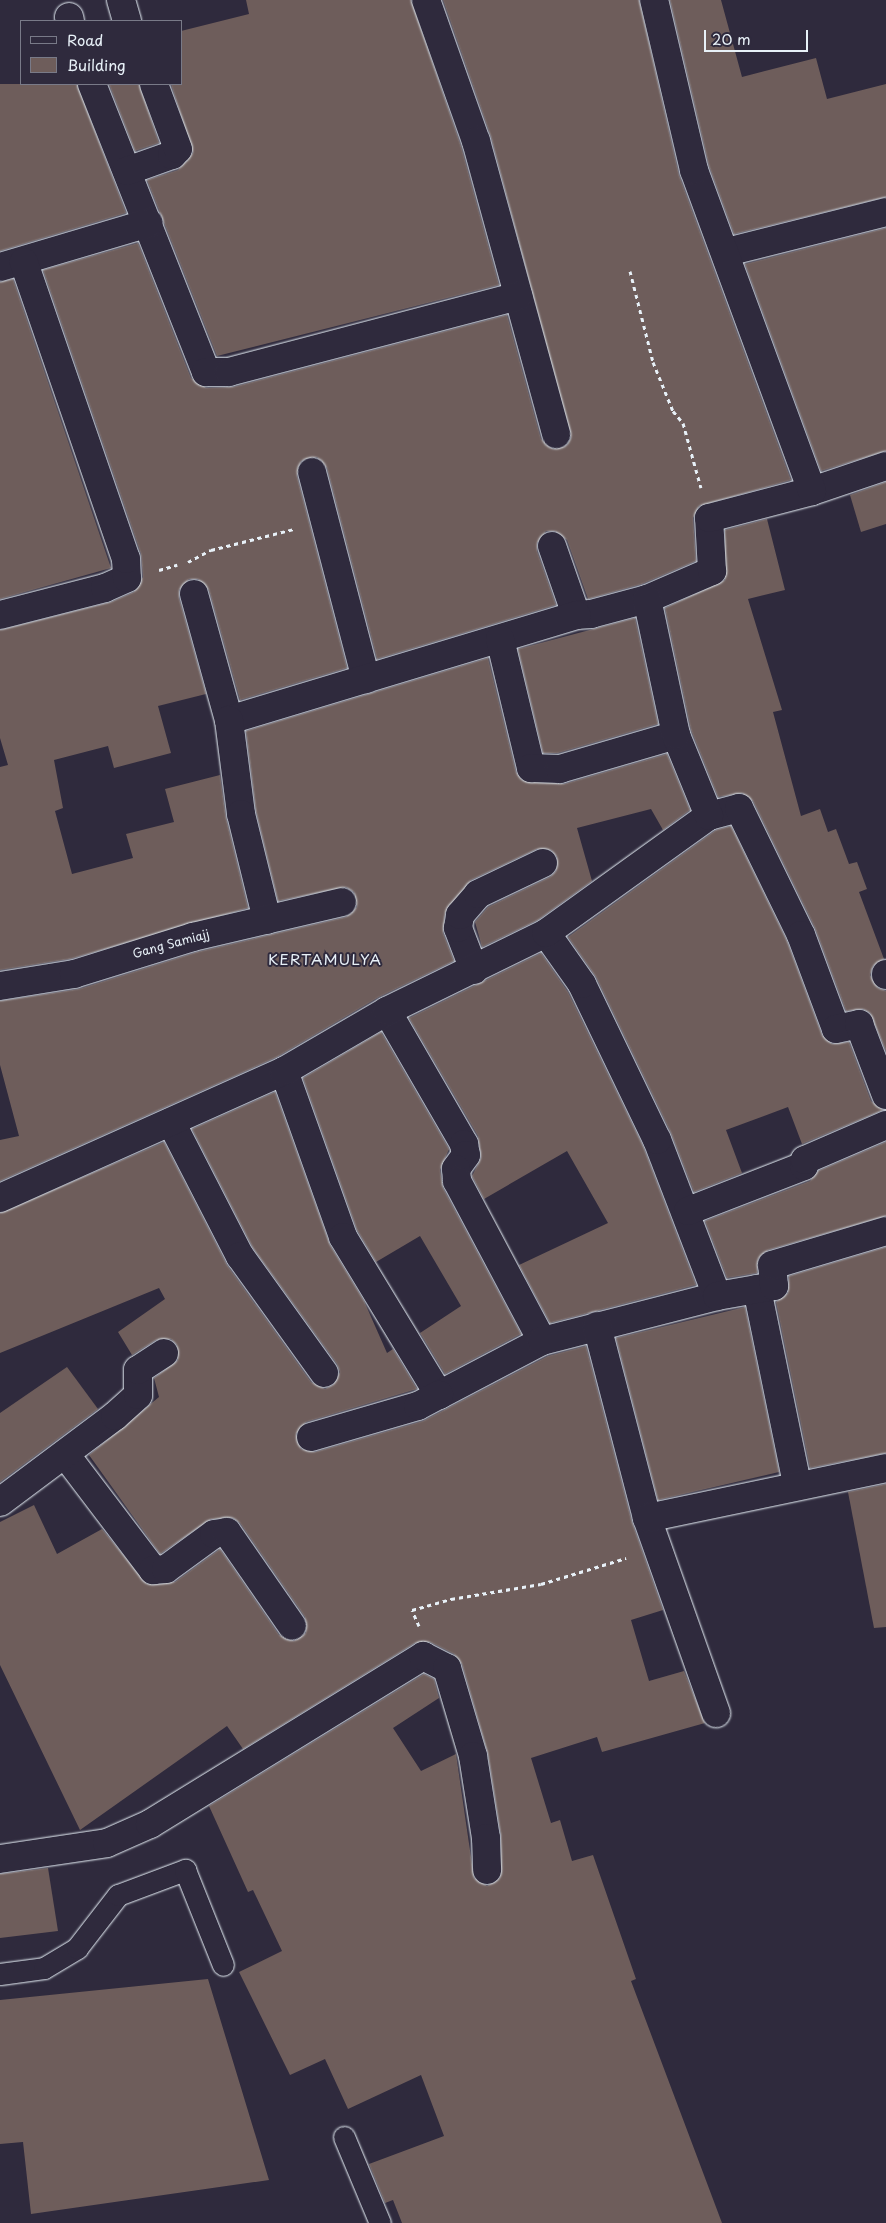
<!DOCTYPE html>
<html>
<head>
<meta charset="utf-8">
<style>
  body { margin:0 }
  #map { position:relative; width:886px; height:2223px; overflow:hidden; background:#2f2a3d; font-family:"Playpen Sans",sans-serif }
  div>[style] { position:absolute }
  .building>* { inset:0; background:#6e5d5b }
  .path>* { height:3px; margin-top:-1.5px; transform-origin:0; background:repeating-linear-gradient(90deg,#e8f1f8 0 4px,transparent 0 8px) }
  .roads { filter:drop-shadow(0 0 1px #e8f1f8) drop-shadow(0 0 1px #e8f1f8) }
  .lane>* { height:21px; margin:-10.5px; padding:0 10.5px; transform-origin:10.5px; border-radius:10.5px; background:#2f2a3d }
  .street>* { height:28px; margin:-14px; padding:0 14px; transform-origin:14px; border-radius:14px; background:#2f2a3d }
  span { translate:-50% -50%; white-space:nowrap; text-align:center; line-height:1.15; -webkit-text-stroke:4px #2f2a3d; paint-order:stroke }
  .street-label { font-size:12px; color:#e8f1f8 }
  .quarter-label { font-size:15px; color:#e8f1f8; letter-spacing:1px }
  .legend { position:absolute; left:20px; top:20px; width:162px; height:65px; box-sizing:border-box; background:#2f2a3d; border:1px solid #797a88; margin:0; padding:6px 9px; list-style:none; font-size:15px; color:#e8f1f8 }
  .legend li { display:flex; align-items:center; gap:10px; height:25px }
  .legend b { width:25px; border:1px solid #797a88 }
  .scale { position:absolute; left:704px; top:30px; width:104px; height:22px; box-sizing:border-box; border:2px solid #e8f1f8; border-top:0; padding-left:6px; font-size:15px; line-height:18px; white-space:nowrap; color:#e8f1f8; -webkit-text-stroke:4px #2f2a3d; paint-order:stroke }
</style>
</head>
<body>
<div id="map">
  <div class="building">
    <div style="clip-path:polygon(246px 0,411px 0,461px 146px,499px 285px,217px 356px,147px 180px,178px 170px,193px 153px,171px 84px,181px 84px,181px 31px,249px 14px)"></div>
    <div style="clip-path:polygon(443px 0,639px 0,679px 175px,791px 480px,699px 506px,693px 518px,696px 561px,642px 584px,588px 599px,567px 540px,555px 531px,546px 531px,537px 543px,537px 551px,556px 605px,377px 659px,327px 468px,317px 457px,301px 461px,297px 476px,347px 668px,240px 700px,209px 590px,198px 579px,189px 579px,179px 590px,179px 598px,206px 694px,158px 706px,171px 753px,114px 768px,108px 746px,54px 760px,63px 808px,55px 811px,72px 874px,133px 858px,126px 834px,174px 822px,165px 789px,220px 775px,226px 818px,248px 908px,70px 959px,0 970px,0 767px,8px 765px,0 738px,0 630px,111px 602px,134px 592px,143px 577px,141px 554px,43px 270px,138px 243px,191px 378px,206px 388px,233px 387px,507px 315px,541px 439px,553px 449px,567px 445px,571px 438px,491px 137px)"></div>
    <div style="clip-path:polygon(670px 0,721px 0,742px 77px,816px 58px,827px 99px,886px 84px,886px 197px,734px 234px,709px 166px)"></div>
    <div style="clip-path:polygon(0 84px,77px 84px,126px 213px,0 251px)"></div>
    <div style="clip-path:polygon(109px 84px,139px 84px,159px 143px,135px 151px)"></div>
    <div style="clip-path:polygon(886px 228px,886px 451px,821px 471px,745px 264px)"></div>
    <div style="clip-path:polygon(13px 279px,111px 568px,0 599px,0 282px)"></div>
    <div style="clip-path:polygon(886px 482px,886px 524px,861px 532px,850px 495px)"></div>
    <div style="clip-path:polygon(767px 519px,785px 590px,748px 599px,782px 710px,773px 712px,801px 816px,820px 809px,828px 832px,836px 829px,849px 864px,857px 862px,867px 889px,859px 892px,884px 959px,873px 966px,870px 975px,878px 988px,886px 991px,886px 1051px,870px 1013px,863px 1009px,846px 1011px,815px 928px,753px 801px,742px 793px,718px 797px,691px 730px,665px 608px,725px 580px,725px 530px)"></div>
    <div style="clip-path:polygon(635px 618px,658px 724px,558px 753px,543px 753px,518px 649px)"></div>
    <div style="clip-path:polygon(488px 658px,516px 772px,522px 780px,564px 784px,667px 754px,690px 810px,663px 830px,651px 809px,577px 828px,592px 881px,538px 920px,482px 947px,475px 922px,488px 907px,550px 877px,556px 871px,557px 857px,551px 850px,537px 849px,471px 880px,445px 913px,443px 933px,454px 961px,379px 997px,277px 1057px,0 1181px,0 1140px,19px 1136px,0 1065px,0 1001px,79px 989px,197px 952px,346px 917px,357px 907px,354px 892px,346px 887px,278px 901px,256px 811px,246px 731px)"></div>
    <div style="clip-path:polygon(731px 826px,787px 941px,822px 1035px,832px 1044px,849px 1042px,871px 1101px,883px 1110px,802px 1144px,788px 1107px,726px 1130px,742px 1173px,694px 1192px,671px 1133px,596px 977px,568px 937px,716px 830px)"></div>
    <div style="clip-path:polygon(541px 953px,568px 992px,643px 1146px,696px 1285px,550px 1323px,519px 1265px,608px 1223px,567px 1151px,484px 1199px,472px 1176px,481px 1158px,478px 1136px,409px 1018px)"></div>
    <div style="clip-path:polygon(381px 1032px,449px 1149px,440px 1170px,443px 1188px,521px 1334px,445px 1374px,420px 1333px,461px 1306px,420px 1236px,376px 1262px,357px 1230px,303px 1078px)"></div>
    <div style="clip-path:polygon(275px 1092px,330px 1245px,364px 1301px,387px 1353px,393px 1349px,417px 1389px,306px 1422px,296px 1434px,301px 1449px,315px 1452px,423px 1421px,548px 1356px,586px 1346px,632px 1522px,663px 1610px,631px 1620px,649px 1681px,684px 1671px,705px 1723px,602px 1752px,597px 1737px,531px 1758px,551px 1823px,560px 1820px,572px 1861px,593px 1855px,636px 1979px,631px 1981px,722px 2223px,402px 2223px,393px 2200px,385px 2203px,369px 2164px,444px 2136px,421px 2075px,348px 2109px,325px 2059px,290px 2075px,239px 1972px,282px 1951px,253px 1890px,248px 1892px,209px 1806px,424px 1674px,434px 1679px,439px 1698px,393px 1728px,421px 1771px,456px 1754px,474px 1878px,487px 1886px,500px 1878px,501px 1836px,488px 1754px,462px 1664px,454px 1654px,430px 1642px,415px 1643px,243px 1749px,227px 1726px,80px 1830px,0 1665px,0 1522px,34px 1505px,57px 1554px,102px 1529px,147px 1584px,175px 1582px,220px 1549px,279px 1635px,294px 1641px,306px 1633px,305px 1617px,240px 1523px,233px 1518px,211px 1519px,160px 1554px,89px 1455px,159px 1397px,154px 1378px,178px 1360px,177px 1345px,171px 1339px,156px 1340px,132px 1355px,118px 1332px,165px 1299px,159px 1288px,0 1353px,0 1213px,164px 1142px,227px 1265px,311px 1382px,325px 1389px,333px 1385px,340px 1372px,337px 1364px,253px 1248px,192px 1129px)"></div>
    <div style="clip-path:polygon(886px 1142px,886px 1216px,768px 1250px,758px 1259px,757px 1273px,727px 1278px,705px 1221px,810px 1181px,818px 1171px)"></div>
    <div style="clip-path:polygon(886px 1247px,886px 1453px,810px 1468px,776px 1302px,788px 1293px,789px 1276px)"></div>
    <div style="clip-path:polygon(745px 1307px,779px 1472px,658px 1500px,616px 1338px)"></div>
    <div style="clip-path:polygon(67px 1367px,98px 1409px,0 1482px,0 1413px)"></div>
    <div style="clip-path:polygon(886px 1484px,886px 1627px,874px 1628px,848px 1492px)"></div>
    <div style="clip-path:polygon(48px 1868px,58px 1931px,0 1938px,0 1874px)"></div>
    <div style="clip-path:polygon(208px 1979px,269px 2180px,31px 2214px,23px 2142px,0 2144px,0 2000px)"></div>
  </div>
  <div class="path">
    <div style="left:630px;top:271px;width:94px;rotate:75.8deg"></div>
    <div style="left:653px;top:362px;width:53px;rotate:67.8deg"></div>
    <div style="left:673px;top:411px;width:16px;rotate:50deg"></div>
    <div style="left:683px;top:423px;width:67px;rotate:74.5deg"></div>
    <div style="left:188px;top:562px;width:26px;rotate:-28deg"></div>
    <div style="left:211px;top:550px;width:86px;rotate:-14.2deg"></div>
    <div style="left:159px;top:570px;width:19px;rotate:-16deg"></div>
    <div style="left:419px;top:1626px;width:17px;rotate:-114deg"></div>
    <div style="left:412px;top:1610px;width:41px;rotate:-15.8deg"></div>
    <div style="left:451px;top:1599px;width:91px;rotate:-9.5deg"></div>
    <div style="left:541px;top:1584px;width:89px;rotate:-17deg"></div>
  </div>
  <div class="roads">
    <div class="lane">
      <div style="left:0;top:1974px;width:44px;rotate:-7.8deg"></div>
      <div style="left:44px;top:1968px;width:39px;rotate:-31deg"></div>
      <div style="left:77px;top:1948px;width:67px;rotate:-52.3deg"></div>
      <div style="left:118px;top:1895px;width:72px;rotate:-20.5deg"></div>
      <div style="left:185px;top:1870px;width:102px;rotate:68.2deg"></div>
      <div style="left:344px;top:2137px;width:93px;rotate:67.3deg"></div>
    </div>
    <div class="street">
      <div style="left:121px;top:0;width:22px;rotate:74deg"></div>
      <div style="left:426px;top:0;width:150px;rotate:70.5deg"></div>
      <div style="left:476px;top:141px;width:304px;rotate:74.7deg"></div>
      <div style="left:69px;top:17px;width:4px;rotate:76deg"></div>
      <div style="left:92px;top:84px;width:310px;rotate:68.4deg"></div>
      <div style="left:206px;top:372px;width:23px"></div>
      <div style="left:229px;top:372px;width:299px;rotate:-14.7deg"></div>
      <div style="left:127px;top:171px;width:48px;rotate:-19.6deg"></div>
      <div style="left:172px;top:155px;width:8px;rotate:-45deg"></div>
      <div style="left:178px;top:149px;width:69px;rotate:-110.3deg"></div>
      <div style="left:727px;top:252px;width:164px;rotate:-14.1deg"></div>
      <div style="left:0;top:267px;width:155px;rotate:-16.5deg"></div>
      <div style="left:312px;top:472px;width:214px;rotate:75.4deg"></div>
      <div style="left:812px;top:491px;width:78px;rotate:-18.7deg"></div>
      <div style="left:552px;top:546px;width:73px;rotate:70.8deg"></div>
      <div style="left:576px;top:615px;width:15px;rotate:-4deg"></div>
      <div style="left:591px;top:614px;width:58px;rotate:-15deg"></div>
      <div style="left:647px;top:599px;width:71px;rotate:-23.3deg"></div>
      <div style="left:712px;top:571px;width:53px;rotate:-93.2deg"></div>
      <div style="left:709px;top:518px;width:106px;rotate:-14.7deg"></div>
      <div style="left:812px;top:491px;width:342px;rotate:-110.2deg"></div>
      <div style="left:694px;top:170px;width:175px;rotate:-103.2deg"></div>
      <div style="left:194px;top:594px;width:131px;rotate:74.5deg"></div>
      <div style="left:229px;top:720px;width:363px;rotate:-16.8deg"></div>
      <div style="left:0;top:615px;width:108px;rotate:-14.4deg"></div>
      <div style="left:105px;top:588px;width:24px;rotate:-24deg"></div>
      <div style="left:127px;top:578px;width:19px;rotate:-93deg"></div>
      <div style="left:126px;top:559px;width:314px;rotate:-109deg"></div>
      <div style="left:500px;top:639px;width:133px;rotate:76.5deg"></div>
      <div style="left:531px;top:768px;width:29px;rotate:2deg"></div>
      <div style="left:560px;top:769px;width:121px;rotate:-16.3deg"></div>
      <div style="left:229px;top:720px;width:95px;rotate:82.7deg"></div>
      <div style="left:241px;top:814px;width:109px;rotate:76.2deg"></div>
      <div style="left:709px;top:816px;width:31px;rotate:-15deg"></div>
      <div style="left:739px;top:808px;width:141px;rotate:64deg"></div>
      <div style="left:801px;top:935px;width:100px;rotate:69.6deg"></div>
      <div style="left:836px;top:1029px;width:24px;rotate:-12deg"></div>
      <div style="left:859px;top:1024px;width:76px;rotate:69.2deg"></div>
      <div style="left:474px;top:970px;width:45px;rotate:-110.9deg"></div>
      <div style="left:458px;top:928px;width:13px;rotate:-81deg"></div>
      <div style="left:460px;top:915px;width:28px;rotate:-49deg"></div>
      <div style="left:478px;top:894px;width:72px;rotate:-25.5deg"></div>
      <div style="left:886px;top:974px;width:1px;rotate:90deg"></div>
      <div style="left:0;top:986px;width:75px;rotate:-9.2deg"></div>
      <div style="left:74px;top:974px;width:125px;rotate:-17.3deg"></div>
      <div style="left:193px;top:937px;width:153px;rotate:-13.2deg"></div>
      <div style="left:387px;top:1011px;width:154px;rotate:59.9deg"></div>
      <div style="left:464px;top:1144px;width:11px;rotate:80deg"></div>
      <div style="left:466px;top:1155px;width:17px;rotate:126deg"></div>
      <div style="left:456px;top:1169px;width:12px;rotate:85deg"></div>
      <div style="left:457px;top:1181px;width:181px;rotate:62deg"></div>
      <div style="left:284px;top:1071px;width:176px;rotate:70.4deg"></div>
      <div style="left:343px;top:1237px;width:185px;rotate:58.7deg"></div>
      <div style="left:439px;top:1395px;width:116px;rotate:-27.7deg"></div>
      <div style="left:542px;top:1341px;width:181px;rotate:-14.4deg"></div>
      <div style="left:717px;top:1296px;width:167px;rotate:-111deg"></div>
      <div style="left:657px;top:1140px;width:173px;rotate:-115.7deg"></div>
      <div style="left:582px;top:984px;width:62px;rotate:-125.2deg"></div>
      <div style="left:171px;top:1122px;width:151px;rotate:62.8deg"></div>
      <div style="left:240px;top:1256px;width:144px;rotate:54.3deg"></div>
      <div style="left:0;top:1198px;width:311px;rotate:-24.1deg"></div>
      <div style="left:284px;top:1071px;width:119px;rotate:-30.2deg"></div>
      <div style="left:387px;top:1011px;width:177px;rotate:-26.1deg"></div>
      <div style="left:546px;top:933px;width:201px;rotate:-35.7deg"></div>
      <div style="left:709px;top:816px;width:87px;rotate:-112.2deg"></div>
      <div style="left:676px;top:735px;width:139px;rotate:-102deg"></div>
      <div style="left:688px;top:1211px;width:124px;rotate:-21.2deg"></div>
      <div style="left:804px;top:1166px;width:6px;rotate:-81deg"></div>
      <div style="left:805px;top:1160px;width:88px;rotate:-23.4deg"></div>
      <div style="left:757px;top:1289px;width:199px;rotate:78.4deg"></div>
      <div style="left:717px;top:1296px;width:58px;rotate:-10deg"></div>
      <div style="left:774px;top:1286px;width:21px;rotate:-95deg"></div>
      <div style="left:772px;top:1265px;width:119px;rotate:-16.6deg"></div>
      <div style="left:597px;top:1326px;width:198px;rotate:75.4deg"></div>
      <div style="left:647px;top:1518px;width:207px;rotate:70.5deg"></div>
      <div style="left:311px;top:1437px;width:111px;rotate:-16.2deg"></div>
      <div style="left:418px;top:1406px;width:24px;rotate:-28deg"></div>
      <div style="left:65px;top:1454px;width:146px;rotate:52.8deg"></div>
      <div style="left:153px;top:1570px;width:13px;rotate:-4deg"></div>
      <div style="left:166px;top:1569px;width:59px;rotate:-36.1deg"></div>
      <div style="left:214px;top:1534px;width:13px;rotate:-9deg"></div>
      <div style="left:227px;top:1532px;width:114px;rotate:55.3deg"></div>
      <div style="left:0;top:1502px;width:144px;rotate:-36.8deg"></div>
      <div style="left:115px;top:1416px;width:31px;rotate:-42deg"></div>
      <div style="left:138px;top:1395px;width:25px;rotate:-90deg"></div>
      <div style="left:138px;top:1370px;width:31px;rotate:-33deg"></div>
      <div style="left:647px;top:1518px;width:244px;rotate:-11.8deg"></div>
      <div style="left:0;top:1859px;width:108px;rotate:-8.5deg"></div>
      <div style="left:107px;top:1843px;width:47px;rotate:-23.8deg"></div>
      <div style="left:150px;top:1824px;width:321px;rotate:-31.6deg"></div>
      <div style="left:423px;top:1656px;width:27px;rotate:27deg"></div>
      <div style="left:447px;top:1668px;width:92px;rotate:73.5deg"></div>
      <div style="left:473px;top:1756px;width:83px;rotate:81deg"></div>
      <div style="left:486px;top:1838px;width:32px;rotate:88deg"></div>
    </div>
  </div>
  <div class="street-label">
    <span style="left:171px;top:944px;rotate:-15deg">Gang Samiajj</span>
  </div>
  <div class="quarter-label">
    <span style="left:325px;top:959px">KERTAMULYA</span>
  </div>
  <ul class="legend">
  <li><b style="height:6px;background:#2f2a3d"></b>Road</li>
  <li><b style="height:14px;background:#6e5d5b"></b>Building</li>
  </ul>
  <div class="scale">20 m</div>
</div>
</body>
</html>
